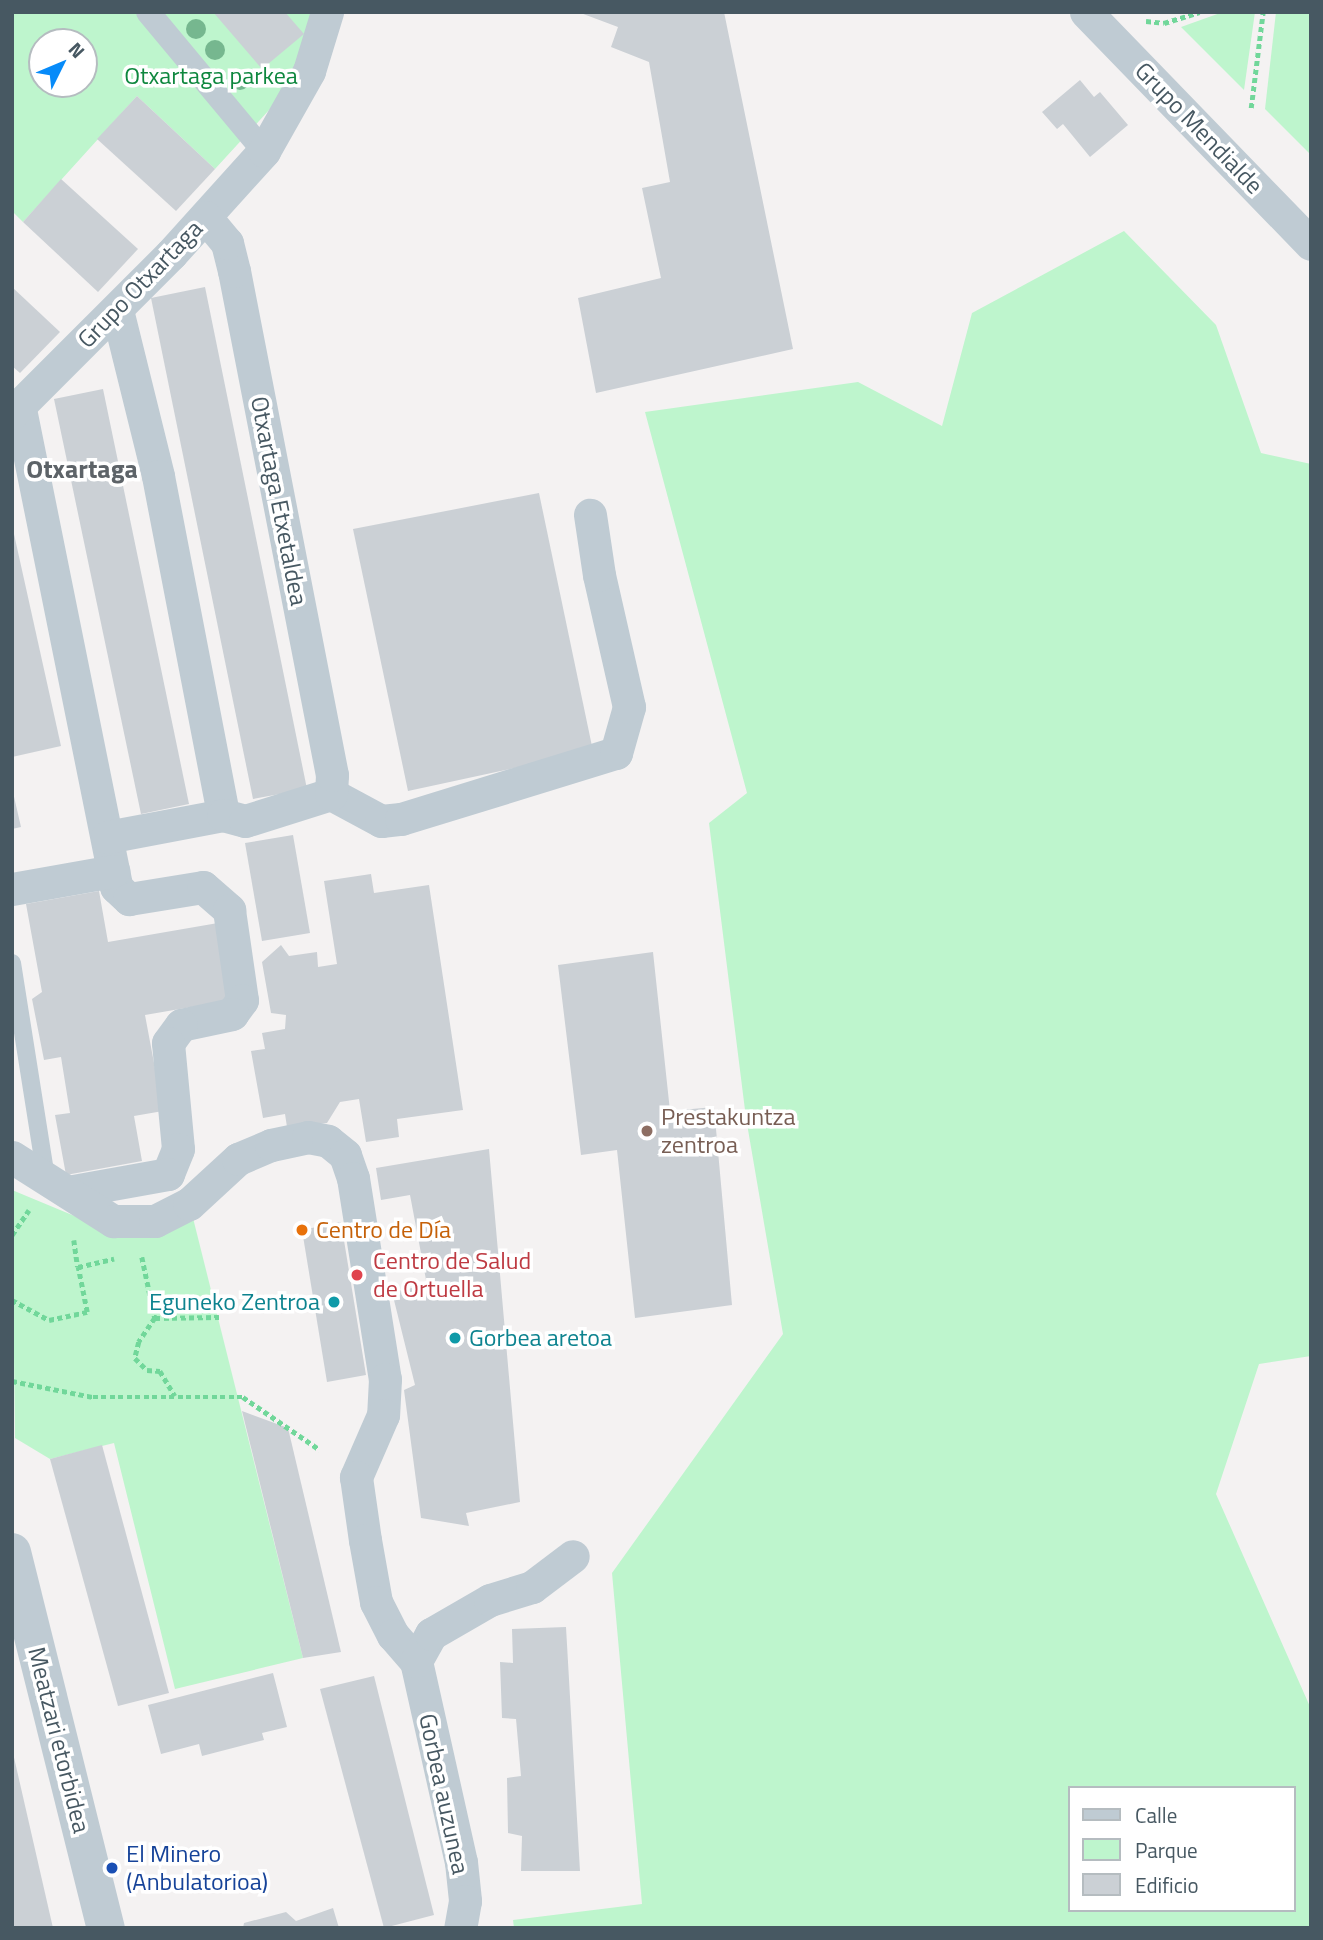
<!DOCTYPE html>
<html>
<head>
<meta charset="utf-8">
<style>
  body { margin:0 }
  #map { position:relative; width:1323px; height:1940px; overflow:hidden; background:#f4f2f2; font-family:"Titillium Web",sans-serif }
  div>[style] { position:absolute }
  .green>* { inset:0; background:#bef5cd }
  .building>* { inset:0; background:#cbd0d5 }
  .path>* { height:4.5px; margin-top:-2.25px; transform-origin:0; background:repeating-linear-gradient(90deg,#71d79a 0 5px,transparent 0 8.5px) }
  .service>* { height:18px; margin:-9px; padding:0 9px; transform-origin:9px; border-radius:9px; background:#bfcbd3 }
  .pedestrian>* { height:24px; margin:-12px; padding:0 12px; transform-origin:12px; border-radius:12px; background:#bfcbd3 }
  .minor>* { height:33px; margin:-16.5px; padding:0 16.5px; transform-origin:16.5px; border-radius:16.5px; background:#bfcbd3 }
  .tertiary>* { height:38px; margin:-19px; padding:0 19px; transform-origin:19px; border-radius:19px; background:#bfcbd3 }
  .trees>* { width:20px; height:20px; margin:-10px; border-radius:50%; background:#76b78f }
  .dots>* { width:19px; height:19px; translate:-50% -50%; box-sizing:border-box; border:4px solid #fff; border-radius:50% }
  span { translate:-50% -50%; white-space:nowrap; text-align:center; line-height:1.15; -webkit-text-stroke:7px #fff; paint-order:stroke }
  .park-label { font-size:24px; color:#0e873e }
  .street-label { font-size:24px; color:#475862 }
  .education-label { font-size:24px; color:#785e54 }
  .left { translate:0 -50%; text-align:left }
  .food-label { font-size:24px; color:#c56008 }
  .health-label { font-size:24px; color:#be3a42 }
  .culture-label { font-size:24px; color:#0d838f }
  .right { translate:-100% -50%; text-align:right }
  .transit-label { font-size:24px; color:#164399 }
  .neighbourhood-label { font-size:26px; color:#5d6368; font-weight:700 }
  .frame { position:absolute; inset:0; border:14px solid #475862; pointer-events:none }
  .legend { position:absolute; left:1068px; top:1786px; width:228px; height:126px; box-sizing:border-box; background:#fff; border:2px solid #b5bcc0; margin:0; padding:9px 12px; list-style:none; font-size:21px; color:#475862 }
  .legend li { display:flex; align-items:center; gap:14px; height:35px }
  .legend b { width:35px; border:2px solid #b5bcc0 }
  .north { position:absolute; left:28px; top:28px; width:70px; height:70px; box-sizing:border-box; background:#fff; border:2px solid #b5bcc0; border-radius:50%; rotate:47deg; font-size:19px; font-weight:700; line-height:28px; text-align:center; color:#475862 }
  .north::after { content:''; display:block; margin:auto; width:24px; height:32px; background:#078bf9; clip-path:polygon(50% 0,100% 100%,50% 72%,0 100%) }
</style>
</head>
<body>
<div id="map">
  <div class="green">
    <div style="clip-path:polygon(evenodd,12px 12px,319px 13px,305px 54px,270px 109px,215px 169px,137px 96px,23px 222px,12px 211px,12px 12px,42px 42px,84px 42px,84px 84px,42px 84px,42px 42px)"></div>
    <div style="clip-path:polygon(1223px 12px,1255px 12px,1244px 90px,1181px 27px)"></div>
    <div style="clip-path:polygon(1276px 12px,1311px 12px,1311px 155px,1265px 109px)"></div>
    <div style="clip-path:polygon(evenodd,1124px 231px,1216px 325px,1261px 453px,1311px 464px,1311px 1356px,1259px 1364px,1216px 1494px,1311px 1709px,1311px 1928px,514px 1928px,513px 1920px,642px 1904px,612px 1573px,783px 1334px,746px 1118px,709px 823px,747px 793px,645px 412px,858px 382px,942px 426px,972px 313px,1124px 231px,1069px 1788px,1293px 1788px,1293px 1910px,1069px 1910px,1069px 1788px)"></div>
    <div style="clip-path:polygon(12px 1190px,89px 1222px,193px 1218px,303px 1658px,175px 1689px,114px 1443px,50px 1459px,15px 1438px)"></div>
  </div>
  <div class="building">
    <div style="clip-path:polygon(213px 12px,285px 12px,304px 34px,262px 69px)"></div>
    <div style="clip-path:polygon(578px 12px,724px 12px,793px 349px,596px 393px,578px 298px,661px 278px,642px 188px,670px 182px,649px 62px,611px 47px,618px 27px)"></div>
    <div style="clip-path:polygon(1080px 80px,1094px 97px,1100px 92px,1128px 125px,1090px 157px,1063px 124px,1057px 129px,1042px 112px)"></div>
    <div style="clip-path:polygon(137px 96px,215px 169px,176px 211px,97px 139px)"></div>
    <div style="clip-path:polygon(61px 179px,138px 249px,98px 292px,23px 222px)"></div>
    <div style="clip-path:polygon(12px 287px,60px 332px,20px 373px,12px 366px)"></div>
    <div style="clip-path:polygon(205px 287px,307px 789px,253px 799px,151px 298px)"></div>
    <div style="clip-path:polygon(103px 389px,189px 804px,141px 814px,54px 399px)"></div>
    <div style="clip-path:polygon(539px 493px,593px 751px,408px 791px,353px 529px)"></div>
    <div style="clip-path:polygon(12px 525px,61px 746px,12px 757px)"></div>
    <div style="clip-path:polygon(12px 788px,21px 827px,12px 829px)"></div>
    <div style="clip-path:polygon(293px 835px,310px 933px,262px 941px,245px 843px)"></div>
    <div style="clip-path:polygon(371px 874px,374px 893px,429px 885px,463px 1110px,397px 1119px,399px 1137px,366px 1142px,359px 1099px,340px 1102px,327px 1123px,287px 1127px,285px 1114px,263px 1118px,251px 1051px,265px 1049px,262px 1033px,285px 1029px,286px 1015px,271px 1013px,262px 962px,281px 945px,289px 956px,317px 952px,318px 967px,337px 964px,324px 881px)"></div>
    <div style="clip-path:polygon(99px 891px,108px 942px,218px 923px,232px 1000px,145px 1015px,163px 1111px,134px 1116px,142px 1161px,66px 1175px,55px 1115px,70px 1113px,61px 1057px,44px 1060px,32px 999px,42px 992px,26px 904px)"></div>
    <div style="clip-path:polygon(653px 952px,670px 1111px,714px 1107px,732px 1305px,635px 1318px,617px 1150px,581px 1155px,558px 965px)"></div>
    <div style="clip-path:polygon(489px 1149px,520px 1502px,466px 1513px,469px 1526px,421px 1518px,404px 1390px,415px 1385px,392px 1292px,427px 1285px,410px 1195px,381px 1200px,376px 1168px)"></div>
    <div style="clip-path:polygon(341px 1222px,366px 1375px,327px 1382px,302px 1230px)"></div>
    <div style="clip-path:polygon(242px 1411px,288px 1428px,341px 1652px,303px 1658px)"></div>
    <div style="clip-path:polygon(102px 1445px,169px 1693px,118px 1706px,50px 1459px)"></div>
    <div style="clip-path:polygon(566px 1627px,580px 1871px,521px 1871px,522px 1836px,508px 1833px,507px 1778px,521px 1776px,516px 1719px,502px 1718px,500px 1662px,513px 1663px,512px 1629px)"></div>
    <div style="clip-path:polygon(273px 1673px,287px 1727px,262px 1733px,264px 1740px,202px 1756px,199px 1744px,161px 1754px,148px 1705px)"></div>
    <div style="clip-path:polygon(374px 1676px,434px 1915px,384px 1928px,320px 1689px)"></div>
    <div style="clip-path:polygon(12px 1753px,13px 1753px,53px 1928px,12px 1928px)"></div>
    <div style="clip-path:polygon(333px 1908px,339px 1928px,243px 1928px,244px 1923px,286px 1912px,296px 1921px)"></div>
  </div>
  <div class="path">
    <div style="left:1146px;top:21px;width:18px;rotate:6deg"></div>
    <div style="left:1164px;top:23px;width:37px;rotate:-17deg"></div>
    <div style="left:1251px;top:108px;width:97px;rotate:-82.9deg"></div>
    <div style="left:12px;top:1235px;width:30px;rotate:-56deg"></div>
    <div style="left:74px;top:1240px;width:27px;rotate:82deg"></div>
    <div style="left:142px;top:1257px;width:62px;rotate:78deg"></div>
    <div style="left:155px;top:1318px;width:29px;rotate:124deg"></div>
    <div style="left:139px;top:1342px;width:16px;rotate:104deg"></div>
    <div style="left:135px;top:1358px;width:17px;rotate:45deg"></div>
    <div style="left:147px;top:1370px;width:13px;rotate:4deg"></div>
    <div style="left:160px;top:1371px;width:29px;rotate:59deg"></div>
    <div style="left:12px;top:1300px;width:42px;rotate:28.4deg"></div>
    <div style="left:49px;top:1320px;width:39px;rotate:-12deg"></div>
    <div style="left:87px;top:1312px;width:46px;rotate:-101.3deg"></div>
    <div style="left:78px;top:1267px;width:37px;rotate:-13deg"></div>
    <div style="left:155px;top:1318px;width:64px;rotate:-0.9deg"></div>
    <div style="left:12px;top:1381px;width:83px;rotate:11.2deg"></div>
    <div style="left:93px;top:1397px;width:150px"></div>
    <div style="left:243px;top:1397px;width:93px;rotate:34.5deg"></div>
  </div>
  <div class="service">
    <div style="left:12px;top:963px;width:218px;rotate:81deg"></div>
  </div>
  <div class="pedestrian">
    <div style="left:148px;top:12px;width:181px;rotate:50.2deg"></div>
  </div>
  <div class="minor">
    <div style="left:1086px;top:12px;width:323px;rotate:45.9deg"></div>
    <div style="left:117px;top:310px;width:171px;rotate:76.1deg"></div>
    <div style="left:158px;top:476px;width:345px;rotate:79.1deg"></div>
    <div style="left:20px;top:409px;width:488px;rotate:78.6deg"></div>
    <div style="left:116px;top:887px;width:18px;rotate:43deg"></div>
    <div style="left:129px;top:899px;width:75px;rotate:-9.2deg"></div>
    <div style="left:203px;top:887px;width:35px;rotate:41deg"></div>
    <div style="left:229px;top:910px;width:91px;rotate:81.8deg"></div>
    <div style="left:242px;top:1000px;width:17px;rotate:126deg"></div>
    <div style="left:232px;top:1014px;width:52px;rotate:167.8deg"></div>
    <div style="left:181px;top:1025px;width:22px;rotate:126deg"></div>
    <div style="left:168px;top:1043px;width:106px;rotate:84.6deg"></div>
    <div style="left:178px;top:1149px;width:27px;rotate:112deg"></div>
    <div style="left:168px;top:1174px;width:102px;rotate:169.8deg"></div>
    <div style="left:12px;top:413px;width:225px;rotate:-45deg"></div>
    <div style="left:171px;top:254px;width:139px;rotate:-47.9deg"></div>
    <div style="left:264px;top:151px;width:92px;rotate:-60.6deg"></div>
    <div style="left:309px;top:71px;width:62px;rotate:-73deg"></div>
    <div style="left:331px;top:794px;width:57px;rotate:28.4deg"></div>
    <div style="left:381px;top:821px;width:20px;rotate:-6deg"></div>
    <div style="left:401px;top:819px;width:225px;rotate:-17.1deg"></div>
    <div style="left:616px;top:753px;width:48px;rotate:-74.2deg"></div>
    <div style="left:629px;top:707px;width:135px;rotate:-102.8deg"></div>
    <div style="left:599px;top:575px;width:61px;rotate:-98.5deg"></div>
    <div style="left:107px;top:837px;width:118px;rotate:-10.7deg"></div>
    <div style="left:223px;top:815px;width:23px;rotate:15deg"></div>
    <div style="left:245px;top:821px;width:90px;rotate:-17.4deg"></div>
    <div style="left:331px;top:794px;width:19px;rotate:-87deg"></div>
    <div style="left:332px;top:775px;width:513px;rotate:-101deg"></div>
    <div style="left:234px;top:271px;width:29px;rotate:-104deg"></div>
    <div style="left:227px;top:243px;width:34px;rotate:-130deg"></div>
    <div style="left:12px;top:889px;width:103px;rotate:-10.1deg"></div>
    <div style="left:12px;top:1157px;width:120px;rotate:32.4deg"></div>
    <div style="left:113px;top:1221px;width:42px"></div>
    <div style="left:155px;top:1221px;width:38px;rotate:-27deg"></div>
    <div style="left:189px;top:1204px;width:67px;rotate:-42.6deg"></div>
    <div style="left:238px;top:1159px;width:36px;rotate:-23deg"></div>
    <div style="left:271px;top:1145px;width:38px;rotate:-12deg"></div>
    <div style="left:308px;top:1137px;width:20px;rotate:11deg"></div>
    <div style="left:328px;top:1141px;width:22px;rotate:39deg"></div>
    <div style="left:345px;top:1155px;width:24px;rotate:71deg"></div>
    <div style="left:353px;top:1178px;width:204px;rotate:81deg"></div>
    <div style="left:385px;top:1379px;width:36px;rotate:93deg"></div>
    <div style="left:383px;top:1415px;width:68px;rotate:113.5deg"></div>
    <div style="left:356px;top:1477px;width:64px;rotate:81.9deg"></div>
    <div style="left:365px;top:1540px;width:63px;rotate:79.9deg"></div>
    <div style="left:376px;top:1602px;width:37px;rotate:63deg"></div>
    <div style="left:393px;top:1635px;width:35px;rotate:49deg"></div>
    <div style="left:416px;top:1661px;width:206px;rotate:77.4deg"></div>
    <div style="left:461px;top:1862px;width:39px;rotate:84deg"></div>
    <div style="left:465px;top:1901px;width:27px;rotate:100deg"></div>
    <div style="left:416px;top:1661px;width:31px;rotate:-61deg"></div>
    <div style="left:431px;top:1634px;width:68px;rotate:-30deg"></div>
    <div style="left:490px;top:1600px;width:44px;rotate:-17.2deg"></div>
    <div style="left:532px;top:1587px;width:51px;rotate:-37.1deg"></div>
  </div>
  <div class="tertiary">
    <div style="left:12px;top:1552px;width:388px;rotate:76deg"></div>
  </div>
  <div class="trees">
    <div style="left:196px;top:29px"></div>
    <div style="left:215px;top:50px"></div>
    <div style="left:240px;top:80px"></div>
  </div>
  <div class="dots">
    <div style="left:647px;top:1131px;background:#8d6e63"></div>
    <div style="left:302px;top:1230px;background:#e8710a"></div>
    <div style="left:357px;top:1275px;background:#e0444e"></div>
    <div style="left:334px;top:1302px;background:#0f9aa8"></div>
    <div style="left:455px;top:1338px;background:#0f9aa8"></div>
    <div style="left:112px;top:1868px;background:#1a4fb4"></div>
  </div>
  <div class="park-label">
    <span style="left:211px;top:76px">Otxartaga parkea</span>
  </div>
  <div class="street-label">
    <span style="left:1199px;top:128px;rotate:46deg">Grupo Mendialde</span>
    <span style="left:140px;top:284px;rotate:-46deg">Grupo Otxartaga</span>
    <span style="left:279px;top:501px;rotate:79deg">Otxartaga Etxetaldea</span>
    <span style="left:59px;top:1740px;rotate:76deg">Meatzari etorbidea</span>
    <span style="left:444px;top:1794px;rotate:78deg">Gorbea auzunea</span>
  </div>
  <div class="education-label">
    <span class="left" style="left:661px;top:1131px">Prestakuntza<br>zentroa</span>
  </div>
  <div class="food-label">
    <span class="left" style="left:316px;top:1230px">Centro de Día</span>
  </div>
  <div class="health-label">
    <span class="left" style="left:373px;top:1275px">Centro de Salud<br>de Ortuella</span>
  </div>
  <div class="culture-label">
    <span class="right" style="left:320px;top:1302px">Eguneko Zentroa</span>
    <span class="left" style="left:469px;top:1338px">Gorbea aretoa</span>
  </div>
  <div class="transit-label">
    <span class="left" style="left:126px;top:1868px">El Minero<br>(Anbulatorioa)</span>
  </div>
  <div class="neighbourhood-label">
    <span style="left:82px;top:469px">Otxartaga</span>
  </div>
  <div class="frame"></div>
  <ul class="legend">
  <li><b style="height:9px;background:#bfcbd3"></b>Calle</li>
  <li><b style="height:19px;background:#bef5cd"></b>Parque</li>
  <li><b style="height:19px;background:#cbd0d5"></b>Edificio</li>
  </ul>
  <div class="north">N</div>
</div>
</body>
</html>
